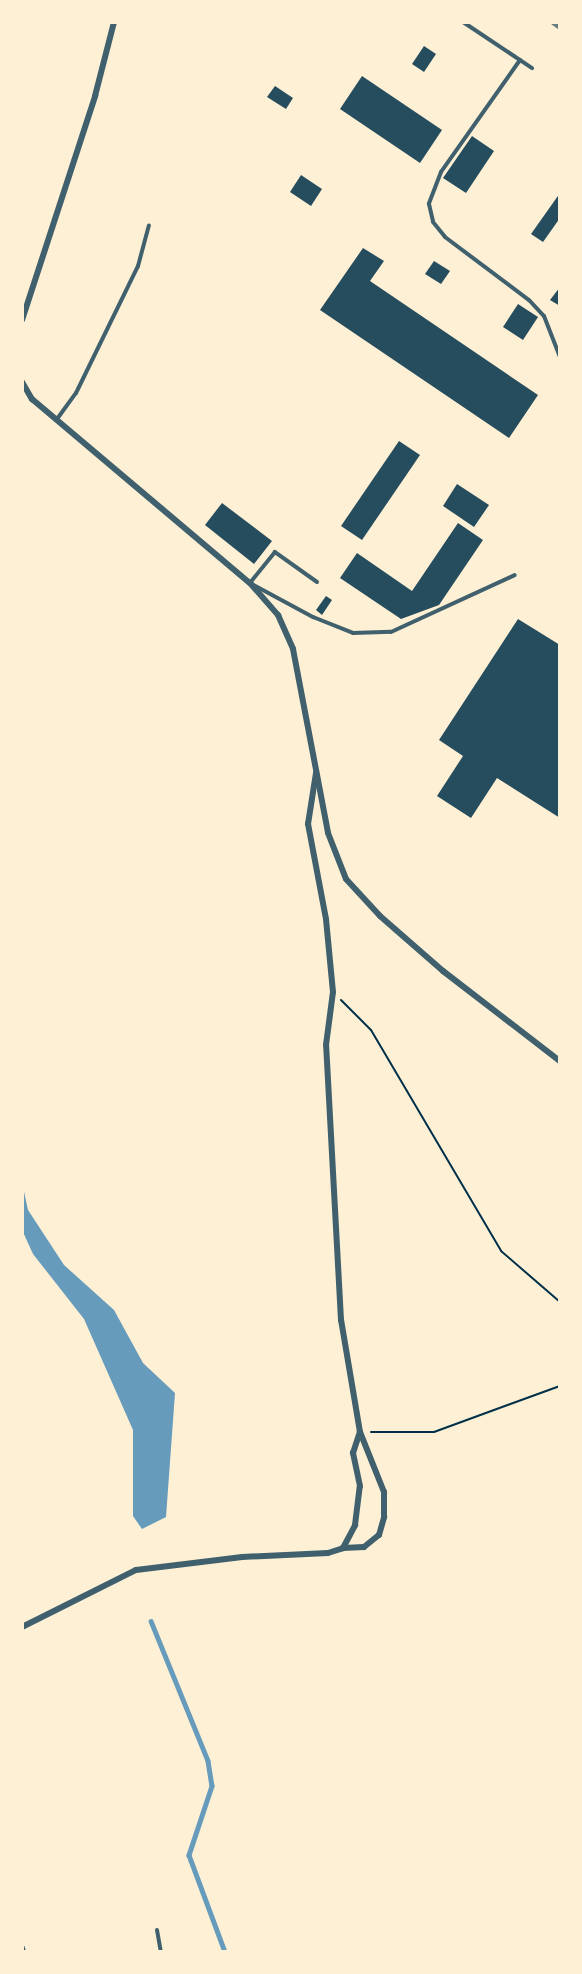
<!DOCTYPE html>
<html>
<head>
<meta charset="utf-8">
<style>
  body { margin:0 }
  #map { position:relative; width:582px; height:1974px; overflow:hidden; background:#fdf0d5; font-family:"Open Sans",sans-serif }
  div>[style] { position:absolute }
  .water>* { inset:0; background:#669bbc }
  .stream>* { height:4.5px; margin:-2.25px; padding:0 2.25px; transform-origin:2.25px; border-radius:2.25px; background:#669bbc }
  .building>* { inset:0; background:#264d5e }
  .path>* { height:2px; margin:-1px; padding:0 1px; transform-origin:1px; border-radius:1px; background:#003049 }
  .service>* { height:4px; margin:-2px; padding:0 2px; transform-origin:2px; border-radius:2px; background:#3f606c }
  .minor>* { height:6px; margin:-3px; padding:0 3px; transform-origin:3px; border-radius:3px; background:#3f606c }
  .rail>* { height:4.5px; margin:-2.25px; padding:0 2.25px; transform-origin:2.25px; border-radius:2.25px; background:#657d81 }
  span { translate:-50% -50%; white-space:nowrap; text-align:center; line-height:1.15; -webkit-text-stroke:6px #fdf0d5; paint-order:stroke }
  .frame { position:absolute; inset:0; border:24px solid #fdf0d5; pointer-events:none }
</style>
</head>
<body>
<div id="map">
  <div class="water">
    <div style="clip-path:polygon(23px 1187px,28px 1210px,64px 1265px,114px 1310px,143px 1363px,175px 1393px,166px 1517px,142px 1529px,133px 1516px,133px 1430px,84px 1319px,33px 1254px,23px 1232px)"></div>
  </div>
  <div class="stream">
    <div style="left:151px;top:1621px;width:151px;rotate:67.8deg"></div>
    <div style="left:208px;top:1761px;width:25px;rotate:81deg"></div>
    <div style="left:212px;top:1786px;width:73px;rotate:108.4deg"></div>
    <div style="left:189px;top:1855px;width:103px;rotate:69.6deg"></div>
  </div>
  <div class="building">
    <div style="clip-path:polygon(424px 46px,436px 54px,424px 72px,412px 64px)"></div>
    <div style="clip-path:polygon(362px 76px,442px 130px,420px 163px,340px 109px)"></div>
    <div style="clip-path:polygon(275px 86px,293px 98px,286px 109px,267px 97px)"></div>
    <div style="clip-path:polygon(472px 136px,494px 151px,466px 193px,443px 178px)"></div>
    <div style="clip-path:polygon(301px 175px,322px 189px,311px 206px,290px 192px)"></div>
    <div style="clip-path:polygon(560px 193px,560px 218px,543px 242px,531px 234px)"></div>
    <div style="clip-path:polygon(363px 248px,384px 261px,370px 281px,538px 395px,509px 438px,320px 310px)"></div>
    <div style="clip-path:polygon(434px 261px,450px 271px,441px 284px,425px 274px)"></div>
    <div style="clip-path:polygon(560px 287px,560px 306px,550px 300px)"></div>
    <div style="clip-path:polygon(518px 304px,538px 317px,523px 340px,503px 327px)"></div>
    <div style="clip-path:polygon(399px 441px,420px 455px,362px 540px,341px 526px)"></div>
    <div style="clip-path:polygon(457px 484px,489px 505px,474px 527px,443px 506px)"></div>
    <div style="clip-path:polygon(222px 503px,272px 541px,254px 564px,205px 525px)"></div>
    <div style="clip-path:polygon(458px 523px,483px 540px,439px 605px,401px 619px,340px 578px,357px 553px,412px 591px)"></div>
    <div style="clip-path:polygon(326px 596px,332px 600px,322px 615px,316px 610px)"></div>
    <div style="clip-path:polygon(518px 619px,560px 645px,560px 818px,497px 778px,471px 818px,437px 796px,463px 756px,439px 740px)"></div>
  </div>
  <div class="path">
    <div style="left:341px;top:1000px;width:42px;rotate:45deg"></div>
    <div style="left:371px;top:1030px;width:256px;rotate:59.5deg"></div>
    <div style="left:501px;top:1251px;width:78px;rotate:40.8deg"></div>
    <div style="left:371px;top:1432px;width:63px"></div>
    <div style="left:434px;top:1432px;width:134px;rotate:-20.1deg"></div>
  </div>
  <div class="service">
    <div style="left:463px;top:22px;width:83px;rotate:33.7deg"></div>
    <div style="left:520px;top:60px;width:137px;rotate:125.2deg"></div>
    <div style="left:441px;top:172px;width:34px;rotate:111deg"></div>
    <div style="left:429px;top:204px;width:18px;rotate:77deg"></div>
    <div style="left:433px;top:222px;width:19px;rotate:51deg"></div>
    <div style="left:445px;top:237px;width:105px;rotate:36.9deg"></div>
    <div style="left:529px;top:300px;width:22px;rotate:47deg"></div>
    <div style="left:544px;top:316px;width:44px;rotate:68.7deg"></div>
    <div style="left:57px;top:419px;width:32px;rotate:-54deg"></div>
    <div style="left:76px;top:393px;width:141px;rotate:-64deg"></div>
    <div style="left:138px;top:266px;width:42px;rotate:-75deg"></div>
    <div style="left:317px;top:582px;width:52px;rotate:-144.5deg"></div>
    <div style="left:275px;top:552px;width:40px;rotate:129deg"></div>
    <div style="left:250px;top:583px;width:72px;rotate:28.4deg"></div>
    <div style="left:313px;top:617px;width:43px;rotate:21.8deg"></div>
    <div style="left:353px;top:633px;width:38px;rotate:-2deg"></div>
    <div style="left:391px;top:632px;width:136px;rotate:-24.7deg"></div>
    <div style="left:157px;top:1930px;width:22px;rotate:80deg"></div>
  </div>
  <div class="minor">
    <div style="left:22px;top:320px;width:236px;rotate:-71.9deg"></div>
    <div style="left:95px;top:96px;width:76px;rotate:-75.6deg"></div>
    <div style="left:22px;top:382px;width:20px;rotate:60deg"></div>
    <div style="left:32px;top:399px;width:285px;rotate:40.2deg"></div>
    <div style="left:250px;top:583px;width:43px;rotate:48.8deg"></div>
    <div style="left:278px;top:615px;width:37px;rotate:66deg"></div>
    <div style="left:293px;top:649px;width:187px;rotate:79.2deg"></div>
    <div style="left:328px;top:833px;width:49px;rotate:68.6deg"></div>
    <div style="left:346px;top:879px;width:50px;rotate:47.4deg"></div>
    <div style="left:380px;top:916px;width:84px;rotate:41.1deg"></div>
    <div style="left:443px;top:971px;width:148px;rotate:37.6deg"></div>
    <div style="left:343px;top:1548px;width:21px;rotate:-3deg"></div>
    <div style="left:364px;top:1547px;width:19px;rotate:-39deg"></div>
    <div style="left:379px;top:1535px;width:19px;rotate:-74deg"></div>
    <div style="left:384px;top:1517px;width:25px;rotate:-90deg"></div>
    <div style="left:384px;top:1492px;width:65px;rotate:-111.8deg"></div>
    <div style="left:22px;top:1627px;width:127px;rotate:-26.6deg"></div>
    <div style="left:136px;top:1570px;width:107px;rotate:-7deg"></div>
    <div style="left:242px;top:1557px;width:86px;rotate:-2.7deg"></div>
    <div style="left:328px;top:1553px;width:16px;rotate:-18deg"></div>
    <div style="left:343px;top:1548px;width:26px;rotate:-62deg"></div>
    <div style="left:355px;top:1525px;width:39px;rotate:-83deg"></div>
    <div style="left:360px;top:1486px;width:34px;rotate:-102deg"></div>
    <div style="left:353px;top:1453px;width:22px;rotate:-72deg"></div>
    <div style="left:360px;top:1432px;width:114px;rotate:-99.6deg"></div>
    <div style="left:341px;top:1320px;width:275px;rotate:-93.1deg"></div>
    <div style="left:326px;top:1045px;width:53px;rotate:-82.5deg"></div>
    <div style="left:333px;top:992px;width:73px;rotate:-95.5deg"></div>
    <div style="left:326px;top:919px;width:97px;rotate:-100.7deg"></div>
    <div style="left:308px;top:824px;width:52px;rotate:-81.1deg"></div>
    <div style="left:22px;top:1948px;width:4px;rotate:76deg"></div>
  </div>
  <div class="rail">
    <div style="left:553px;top:22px;width:9px;rotate:36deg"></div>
  </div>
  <div class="frame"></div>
</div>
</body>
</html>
